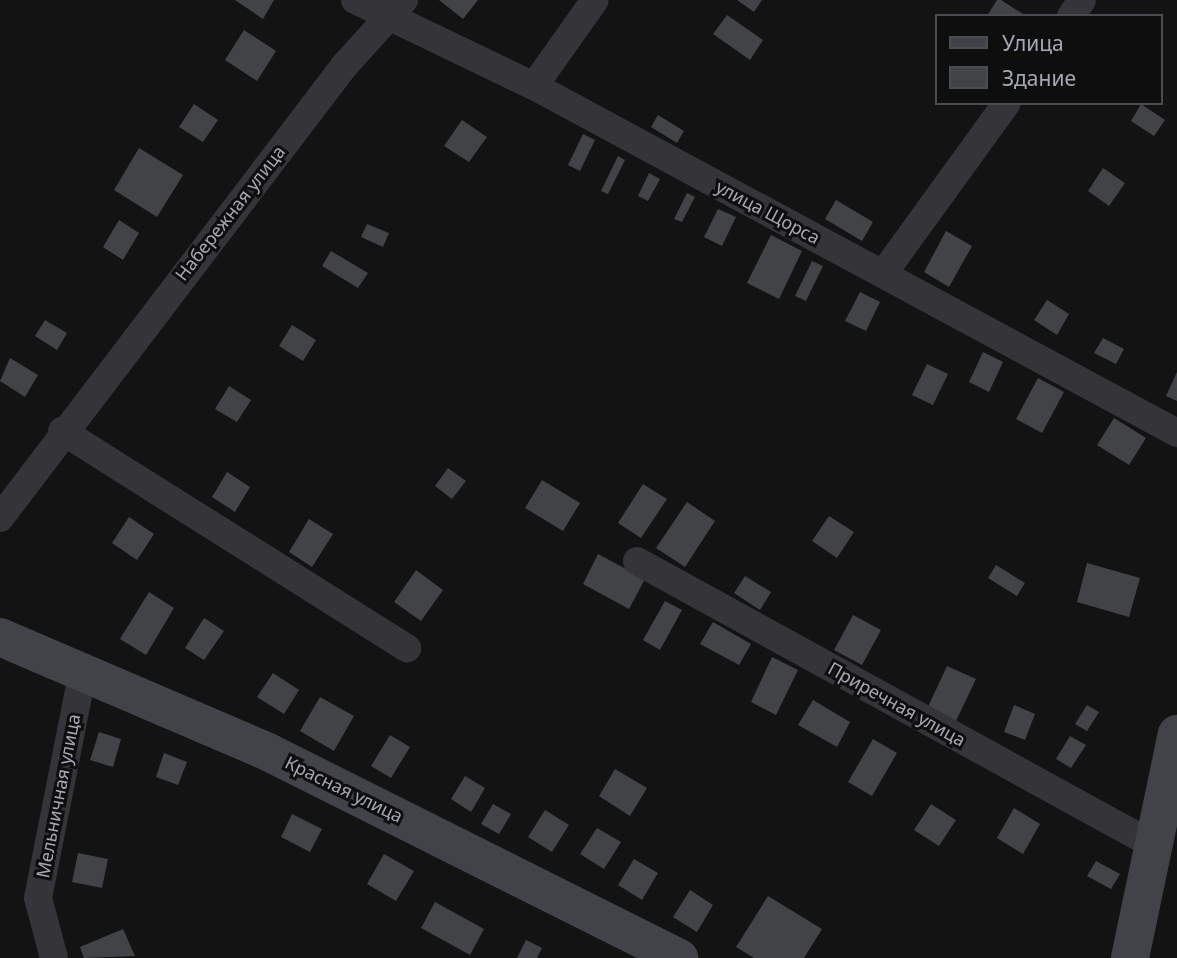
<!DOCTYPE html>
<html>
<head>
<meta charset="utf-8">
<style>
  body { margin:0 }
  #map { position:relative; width:1177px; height:958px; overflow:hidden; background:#131314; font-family:"Noto Sans",sans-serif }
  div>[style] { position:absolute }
  .building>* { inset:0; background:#424347 }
  .street>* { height:28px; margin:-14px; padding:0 14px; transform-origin:14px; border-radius:14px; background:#343439 }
  .secondary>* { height:38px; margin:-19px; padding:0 19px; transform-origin:19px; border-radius:19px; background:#424349 }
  span { translate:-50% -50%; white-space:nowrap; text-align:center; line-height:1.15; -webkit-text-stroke:6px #0e0e0f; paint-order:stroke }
  .street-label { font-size:18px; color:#a5a8b4 }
  .legend { position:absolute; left:935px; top:14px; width:228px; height:91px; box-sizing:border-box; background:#0e0e0f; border:2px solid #4a4c51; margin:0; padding:9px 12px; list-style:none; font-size:21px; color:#a5a8b4 }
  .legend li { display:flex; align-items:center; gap:14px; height:35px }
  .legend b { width:35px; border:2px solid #4a4c51 }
</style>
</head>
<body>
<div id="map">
  <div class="building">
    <div style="clip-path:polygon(235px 0,274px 0,263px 19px)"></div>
    <div style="clip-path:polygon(439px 0,478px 0,463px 19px)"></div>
    <div style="clip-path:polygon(737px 0,762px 0,754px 12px)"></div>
    <div style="clip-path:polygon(997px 0,1001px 0,1026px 16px,987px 16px)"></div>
    <div style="clip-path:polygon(727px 15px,763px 40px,750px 60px,713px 34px)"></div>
    <div style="clip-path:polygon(244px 30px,276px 51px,257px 81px,225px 60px)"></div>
    <div style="clip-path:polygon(194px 104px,218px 120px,203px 142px,179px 127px)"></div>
    <div style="clip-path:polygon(1141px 104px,1165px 120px,1154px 136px,1131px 121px)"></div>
    <div style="clip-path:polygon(658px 115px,684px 131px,677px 143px,651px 127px)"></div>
    <div style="clip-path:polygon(462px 120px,487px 137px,469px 162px,444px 146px)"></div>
    <div style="clip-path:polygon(583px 134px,595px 140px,580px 171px,568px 165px)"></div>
    <div style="clip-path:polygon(139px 148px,183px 175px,157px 217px,114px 190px)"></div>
    <div style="clip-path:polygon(618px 156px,625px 160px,608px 194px,601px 191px)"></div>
    <div style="clip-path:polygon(1103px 168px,1125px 183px,1109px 206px,1088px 191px)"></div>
    <div style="clip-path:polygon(649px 173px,660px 179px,648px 201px,638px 196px)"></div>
    <div style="clip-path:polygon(687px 193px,695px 197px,682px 222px,674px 219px)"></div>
    <div style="clip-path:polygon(836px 200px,873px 222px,862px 241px,825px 219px)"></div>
    <div style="clip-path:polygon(718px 209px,736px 217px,722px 246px,704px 237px)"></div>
    <div style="clip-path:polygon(119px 220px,139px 233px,123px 260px,103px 247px)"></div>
    <div style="clip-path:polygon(367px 224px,389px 233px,383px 247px,361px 237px)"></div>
    <div style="clip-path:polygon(946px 231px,972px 246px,949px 287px,924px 272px)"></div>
    <div style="clip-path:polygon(771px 235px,802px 251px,779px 299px,747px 283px)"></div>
    <div style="clip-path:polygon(331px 251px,368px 273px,358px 288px,322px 266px)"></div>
    <div style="clip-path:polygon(812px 261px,823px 266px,806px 301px,795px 296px)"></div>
    <div style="clip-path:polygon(860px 292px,880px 302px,866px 331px,845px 321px)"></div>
    <div style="clip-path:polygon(1047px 300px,1069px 314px,1057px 335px,1034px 320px)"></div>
    <div style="clip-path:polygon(45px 320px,67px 333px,57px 350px,35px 336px)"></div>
    <div style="clip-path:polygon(292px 325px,316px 340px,303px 361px,279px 346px)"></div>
    <div style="clip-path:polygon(1103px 338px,1124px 349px,1116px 364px,1094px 353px)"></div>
    <div style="clip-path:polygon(983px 352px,1003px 362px,989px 392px,969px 382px)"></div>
    <div style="clip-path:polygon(10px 358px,38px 375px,25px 397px,0 381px)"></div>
    <div style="clip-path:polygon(927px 364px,948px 374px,933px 405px,912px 395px)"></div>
    <div style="clip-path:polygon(1177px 372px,1177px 401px,1166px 396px)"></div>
    <div style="clip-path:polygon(1038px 378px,1064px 392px,1042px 433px,1016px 419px)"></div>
    <div style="clip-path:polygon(229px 386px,251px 400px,237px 422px,215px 409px)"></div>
    <div style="clip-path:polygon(1114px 418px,1146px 438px,1129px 465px,1097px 445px)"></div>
    <div style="clip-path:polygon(448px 468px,466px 481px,452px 499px,435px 486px)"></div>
    <div style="clip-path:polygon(227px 472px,250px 487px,235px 512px,212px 497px)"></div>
    <div style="clip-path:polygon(542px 480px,580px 503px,563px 531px,525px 508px)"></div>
    <div style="clip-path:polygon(643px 484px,667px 499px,641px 538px,618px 523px)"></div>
    <div style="clip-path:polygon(687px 502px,715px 521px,685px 567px,656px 548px)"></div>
    <div style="clip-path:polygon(829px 516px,854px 532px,837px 558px,812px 541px)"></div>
    <div style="clip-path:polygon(129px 517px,154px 534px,137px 560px,112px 543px)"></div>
    <div style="clip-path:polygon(309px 519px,333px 534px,312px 567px,289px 552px)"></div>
    <div style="clip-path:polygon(598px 554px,645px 579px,629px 609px,583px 584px)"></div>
    <div style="clip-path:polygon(1087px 563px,1140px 578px,1129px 617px,1077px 602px)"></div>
    <div style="clip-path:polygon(996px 565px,1025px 583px,1017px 596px,988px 578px)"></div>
    <div style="clip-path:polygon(416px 570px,443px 590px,421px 621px,394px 602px)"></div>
    <div style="clip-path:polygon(745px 576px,771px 592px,760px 610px,734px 593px)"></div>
    <div style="clip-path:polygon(149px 592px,174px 608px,146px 655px,120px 639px)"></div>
    <div style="clip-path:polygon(665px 601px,682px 610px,660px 650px,643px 640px)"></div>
    <div style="clip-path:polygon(853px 615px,881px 630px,862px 665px,834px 650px)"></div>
    <div style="clip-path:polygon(204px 618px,224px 631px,204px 660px,185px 648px)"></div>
    <div style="clip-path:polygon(713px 622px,751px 644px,739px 665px,700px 644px)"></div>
    <div style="clip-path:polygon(772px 657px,798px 670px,776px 715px,751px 702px)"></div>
    <div style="clip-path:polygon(947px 666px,976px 679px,955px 723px,927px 709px)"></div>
    <div style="clip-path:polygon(273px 673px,299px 690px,284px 714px,257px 697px)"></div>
    <div style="clip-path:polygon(320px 697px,354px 716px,334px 751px,300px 731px)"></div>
    <div style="clip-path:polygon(813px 700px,850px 722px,837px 747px,798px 725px)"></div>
    <div style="clip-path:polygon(1014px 705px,1035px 714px,1025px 740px,1004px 732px)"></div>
    <div style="clip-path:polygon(1087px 705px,1099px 712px,1087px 731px,1075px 724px)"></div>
    <div style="clip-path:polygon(99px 732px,121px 739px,113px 767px,90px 760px)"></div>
    <div style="clip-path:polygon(390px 735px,410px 747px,391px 778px,371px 766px)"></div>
    <div style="clip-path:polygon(1070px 736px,1086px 745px,1071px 768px,1056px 759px)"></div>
    <div style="clip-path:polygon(873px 739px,897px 753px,872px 796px,848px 782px)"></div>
    <div style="clip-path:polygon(164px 753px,187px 762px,178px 785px,156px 777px)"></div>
    <div style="clip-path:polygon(615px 769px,647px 788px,630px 816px,599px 796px)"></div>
    <div style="clip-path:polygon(465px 776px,485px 788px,471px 812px,451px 799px)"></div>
    <div style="clip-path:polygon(493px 804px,511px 814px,499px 834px,481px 824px)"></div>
    <div style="clip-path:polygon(931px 804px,956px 820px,939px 846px,914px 830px)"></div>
    <div style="clip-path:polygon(1014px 808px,1040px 824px,1023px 854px,997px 838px)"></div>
    <div style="clip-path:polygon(545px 810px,569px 825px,552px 852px,528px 837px)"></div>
    <div style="clip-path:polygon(292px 814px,322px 829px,310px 852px,281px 837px)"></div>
    <div style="clip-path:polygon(597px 828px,621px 842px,604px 869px,580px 854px)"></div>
    <div style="clip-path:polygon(78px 853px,108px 859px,102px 888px,72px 882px)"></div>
    <div style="clip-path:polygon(384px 854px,414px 871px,396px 901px,367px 884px)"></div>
    <div style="clip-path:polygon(634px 859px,658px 873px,642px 900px,618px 885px)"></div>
    <div style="clip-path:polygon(1096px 861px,1120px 874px,1111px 889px,1087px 876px)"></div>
    <div style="clip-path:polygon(690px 890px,713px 905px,697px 932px,673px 917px)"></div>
    <div style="clip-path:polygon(768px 896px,822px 929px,804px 958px,754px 958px,736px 947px)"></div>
    <div style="clip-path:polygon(435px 902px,484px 929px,470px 955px,421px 928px)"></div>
    <div style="clip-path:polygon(123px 929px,135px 956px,84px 958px,80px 947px)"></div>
    <div style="clip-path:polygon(526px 940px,542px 948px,537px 958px,517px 958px)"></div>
  </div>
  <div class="street">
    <div style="left:355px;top:0;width:199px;rotate:25.7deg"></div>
    <div style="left:534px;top:86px;width:731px;rotate:28.35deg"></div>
    <div style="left:1071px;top:16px;width:19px;rotate:-55deg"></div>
    <div style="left:534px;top:86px;width:105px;rotate:-54.7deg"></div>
    <div style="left:883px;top:274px;width:211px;rotate:-54.1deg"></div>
    <div style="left:62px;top:431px;width:408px;rotate:32.2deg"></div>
    <div style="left:0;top:518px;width:569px;rotate:-52.71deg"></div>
    <div style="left:345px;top:65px;width:88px;rotate:-47.8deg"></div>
    <div style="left:637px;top:561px;width:593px;rotate:28.81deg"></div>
    <div style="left:54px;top:958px;width:62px;rotate:-104.9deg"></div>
    <div style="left:38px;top:898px;width:227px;rotate:-78.8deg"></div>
  </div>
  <div class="secondary">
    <div style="left:0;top:637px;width:292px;rotate:23.2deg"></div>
    <div style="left:268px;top:752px;width:460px;rotate:26.6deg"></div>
    <div style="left:1130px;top:958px;width:229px;rotate:-78.2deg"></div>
  </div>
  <div class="street-label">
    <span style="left:768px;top:212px;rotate:28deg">улица Щорса</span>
    <span style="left:230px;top:213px;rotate:-52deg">Набережная улица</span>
    <span style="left:897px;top:704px;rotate:29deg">Приречная улица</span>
    <span style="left:344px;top:789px;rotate:26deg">Красная улица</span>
    <span style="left:58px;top:796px;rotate:-79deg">Мельничная улица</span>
  </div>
  <ul class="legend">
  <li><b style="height:9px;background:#424349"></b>Улица</li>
  <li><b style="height:19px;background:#424347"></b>Здание</li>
  </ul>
</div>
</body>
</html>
